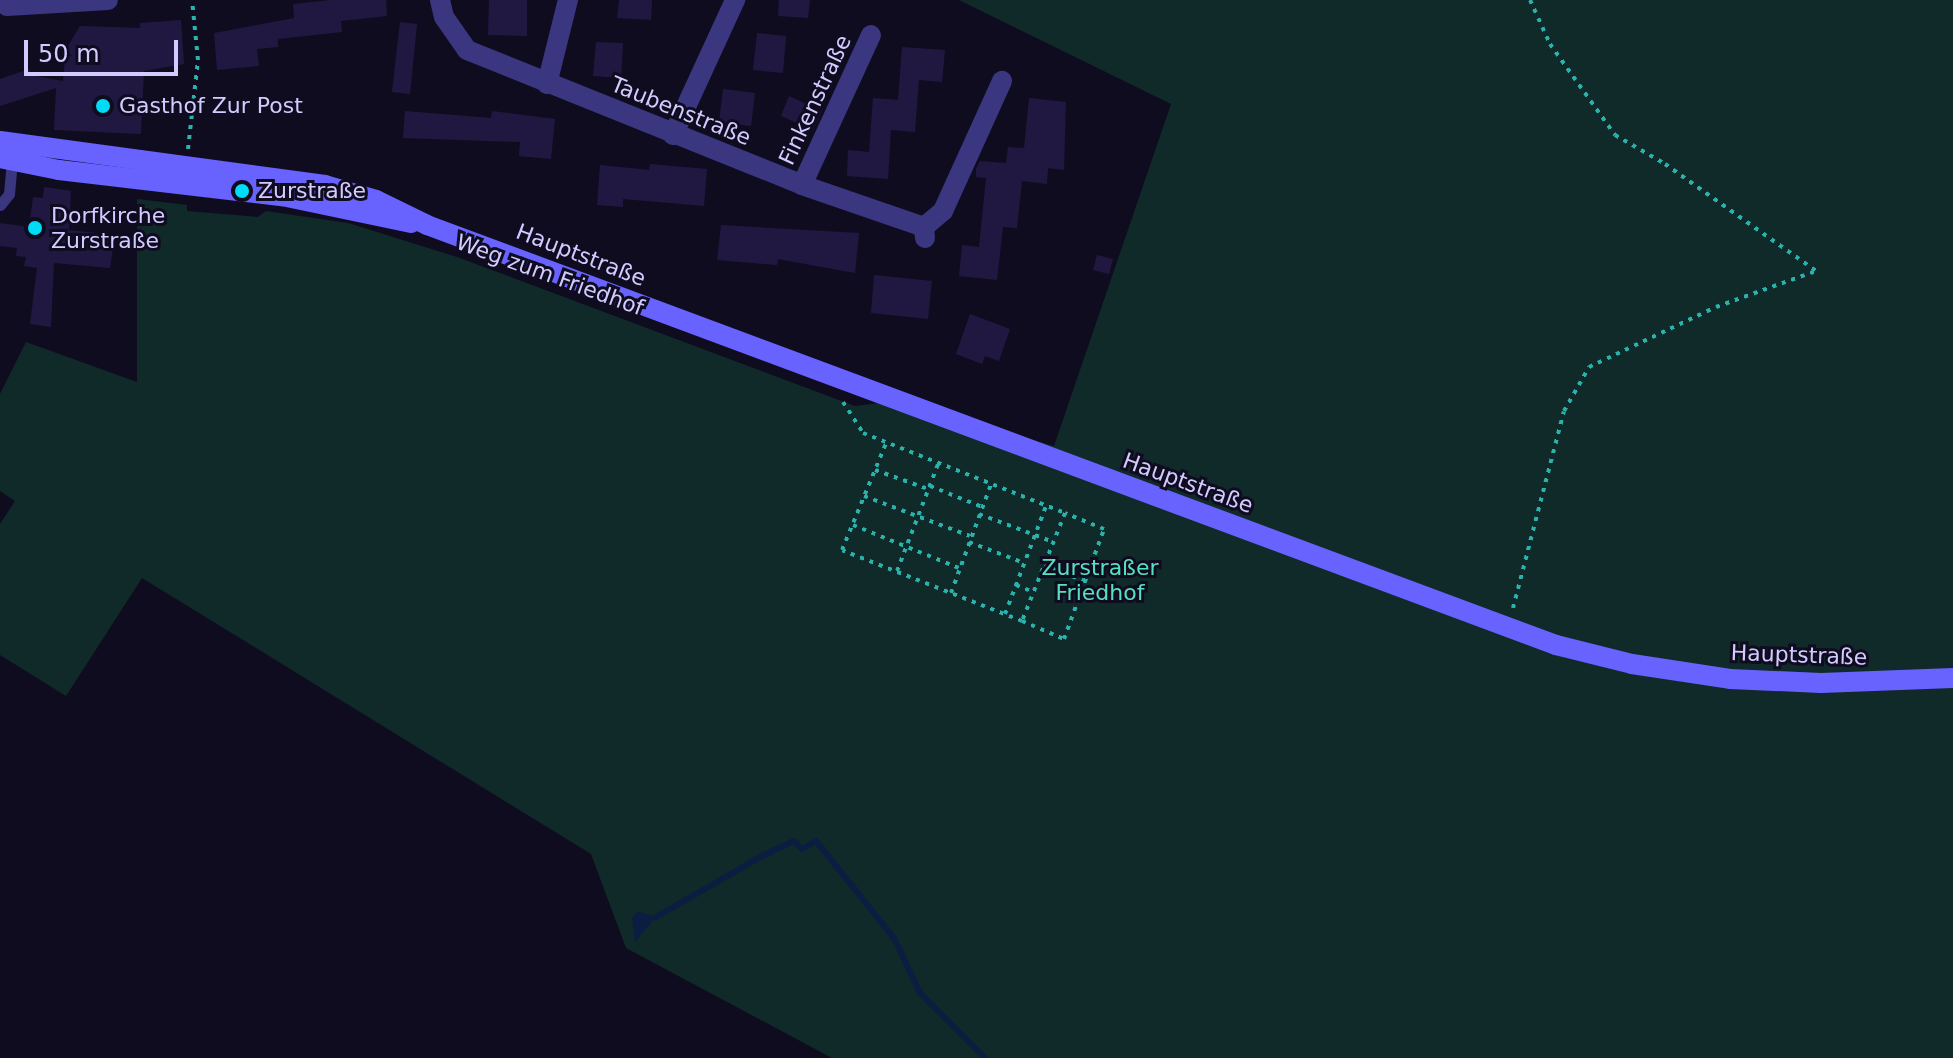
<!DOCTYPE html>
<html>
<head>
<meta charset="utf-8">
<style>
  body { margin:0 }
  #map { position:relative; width:1953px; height:1058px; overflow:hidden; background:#100c20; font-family:"DejaVu Sans",sans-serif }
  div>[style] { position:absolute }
  .green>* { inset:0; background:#0f2a29 }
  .water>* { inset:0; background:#0b1e41 }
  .stream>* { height:6px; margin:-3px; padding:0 3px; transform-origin:3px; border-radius:3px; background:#0b1e41 }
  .building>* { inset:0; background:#211841 }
  .path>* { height:4px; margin-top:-2px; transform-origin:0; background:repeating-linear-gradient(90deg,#2cb2ac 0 4px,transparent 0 10px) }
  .lane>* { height:11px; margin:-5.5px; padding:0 5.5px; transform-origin:5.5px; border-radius:5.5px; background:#3a3780 }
  .street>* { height:20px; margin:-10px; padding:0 10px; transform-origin:10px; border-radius:10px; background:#3a3780 }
  .secondary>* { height:20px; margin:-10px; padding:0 10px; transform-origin:10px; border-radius:10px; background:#6862ff }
  .dots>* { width:22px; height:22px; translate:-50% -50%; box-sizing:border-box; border:4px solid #100c20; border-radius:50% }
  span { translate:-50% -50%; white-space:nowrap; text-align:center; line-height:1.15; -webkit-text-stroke:6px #100c20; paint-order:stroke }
  .street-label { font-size:22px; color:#d2cbff }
  .poi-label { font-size:22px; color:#d2cbff }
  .left { translate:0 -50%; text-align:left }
  .park-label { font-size:22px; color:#57e0bf }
  .scale { position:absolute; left:24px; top:40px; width:154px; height:36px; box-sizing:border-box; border:4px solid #d2cbff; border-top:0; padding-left:10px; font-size:24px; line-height:28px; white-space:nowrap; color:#d2cbff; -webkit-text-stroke:6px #100c20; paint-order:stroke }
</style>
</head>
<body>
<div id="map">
  <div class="green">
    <div style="clip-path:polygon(959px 0,1953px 0,1953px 1058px,832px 1058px,626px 948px,591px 854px,142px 578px,66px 696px,0 655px,0 524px,15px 501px,0 491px,0 394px,26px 342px,137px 382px,137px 199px,187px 205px,187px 211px,258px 217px,266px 211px,348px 223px,457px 257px,855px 406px,896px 401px,1054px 446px,1171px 104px)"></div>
  </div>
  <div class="water">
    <div style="clip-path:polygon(638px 911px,656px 917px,635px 942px,632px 918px)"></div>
  </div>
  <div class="stream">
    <div style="left:656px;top:917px;width:125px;rotate:-29.9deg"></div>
    <div style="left:764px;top:855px;width:33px;rotate:-25deg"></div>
    <div style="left:794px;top:841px;width:11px;rotate:45deg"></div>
    <div style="left:802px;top:849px;width:16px;rotate:-30deg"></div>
    <div style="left:816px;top:841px;width:124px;rotate:51.2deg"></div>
    <div style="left:894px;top:938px;width:61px;rotate:64.7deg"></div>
    <div style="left:920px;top:993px;width:92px;rotate:45deg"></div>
  </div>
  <div class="building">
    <div style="clip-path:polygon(331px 0,386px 0,387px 16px,341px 21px,342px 32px,278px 39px,278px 47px,257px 49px,259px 66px,217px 70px,214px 33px,294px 18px,293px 4px)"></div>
    <div style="clip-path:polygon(489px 0,527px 0,527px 36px,488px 35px)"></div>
    <div style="clip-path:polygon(619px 0,652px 0,651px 20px,617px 18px)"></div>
    <div style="clip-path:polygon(779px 0,810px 0,808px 18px,778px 16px)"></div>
    <div style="clip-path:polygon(181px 20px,184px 64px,144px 71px,141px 134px,54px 130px,56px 88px,0 106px,0 79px,29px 69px,31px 75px,63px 81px,65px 58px,73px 55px,63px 54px,80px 26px,140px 28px,140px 23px)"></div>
    <div style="clip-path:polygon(400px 22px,417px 24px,410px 94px,392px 92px)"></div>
    <div style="clip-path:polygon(757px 33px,786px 36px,783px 73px,753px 70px)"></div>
    <div style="clip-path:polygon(596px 42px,623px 43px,621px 78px,593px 76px)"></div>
    <div style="clip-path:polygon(902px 47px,945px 50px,942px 82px,919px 80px,915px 132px,891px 130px,888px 179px,847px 176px,848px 150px,869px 152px,873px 98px,898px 100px)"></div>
    <div style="clip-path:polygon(723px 89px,755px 93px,751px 126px,719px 122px)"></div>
    <div style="clip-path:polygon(789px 96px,822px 111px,813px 130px,781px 116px)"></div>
    <div style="clip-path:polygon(1029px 98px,1066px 102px,1064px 170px,1048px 168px,1047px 184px,1022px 181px,1017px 228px,1003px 227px,997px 280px,959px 276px,962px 245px,979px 247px,986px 178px,976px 177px,976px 169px,980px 161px,1006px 163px,1008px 147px,1024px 148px)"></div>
    <div style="clip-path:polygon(405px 111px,491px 118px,492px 111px,555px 119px,551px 159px,519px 156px,520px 142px,403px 138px)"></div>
    <div style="clip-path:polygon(650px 164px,707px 169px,704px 206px,623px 199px,623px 207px,597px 205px,600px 165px,649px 170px)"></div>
    <div style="clip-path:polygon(44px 187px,71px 191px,69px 230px,115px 235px,110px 268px,54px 263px,51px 327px,30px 324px,37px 268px,24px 266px,26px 257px,16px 256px,17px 248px,0 246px,0 223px,29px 227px,33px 197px,43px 198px)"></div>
    <div style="clip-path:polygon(721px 225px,859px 233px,855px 273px,778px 259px,777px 265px,717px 260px)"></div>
    <div style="clip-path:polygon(1097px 255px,1113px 259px,1109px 274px,1093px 270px)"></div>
    <div style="clip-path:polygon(874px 275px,932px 281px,928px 319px,871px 313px)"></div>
    <div style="clip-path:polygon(970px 314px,1010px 329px,999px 361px,985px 356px,982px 364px,956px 354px)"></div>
  </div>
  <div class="path">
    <div style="left:1530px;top:0;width:48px;rotate:65.6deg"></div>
    <div style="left:1550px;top:44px;width:112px;rotate:54.5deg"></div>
    <div style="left:1615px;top:135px;width:58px;rotate:30.1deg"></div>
    <div style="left:1665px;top:164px;width:185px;rotate:35.3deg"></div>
    <div style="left:188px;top:149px;width:90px;rotate:-83.6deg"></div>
    <div style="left:198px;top:60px;width:60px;rotate:-95.7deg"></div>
    <div style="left:843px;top:402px;width:37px;rotate:57deg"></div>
    <div style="left:863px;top:433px;width:217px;rotate:21.6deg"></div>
    <div style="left:1065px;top:513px;width:116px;rotate:111.7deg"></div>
    <div style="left:1022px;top:621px;width:193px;rotate:-158.5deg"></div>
    <div style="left:842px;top:550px;width:116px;rotate:-67.6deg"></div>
    <div style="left:875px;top:470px;width:56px;rotate:19.7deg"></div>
    <div style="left:930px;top:486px;width:56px;rotate:22deg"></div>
    <div style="left:864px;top:496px;width:113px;rotate:20.7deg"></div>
    <div style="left:979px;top:514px;width:79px;rotate:20.7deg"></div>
    <div style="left:853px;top:525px;width:114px;rotate:22.1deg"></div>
    <div style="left:969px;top:542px;width:59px;rotate:20.9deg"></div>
    <div style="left:1044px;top:566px;width:44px;rotate:20.1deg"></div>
    <div style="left:897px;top:571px;width:115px;rotate:-69deg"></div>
    <div style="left:1016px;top:585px;width:18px;rotate:22deg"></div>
    <div style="left:951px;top:593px;width:116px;rotate:-69.8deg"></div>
    <div style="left:1513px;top:608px;width:203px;rotate:-75.5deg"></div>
    <div style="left:1564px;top:411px;width:51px;rotate:-60.4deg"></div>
    <div style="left:1589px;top:367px;width:140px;rotate:-25.3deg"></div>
    <div style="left:1716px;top:307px;width:106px;rotate:-19.8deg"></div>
    <div style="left:1005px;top:614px;width:116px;rotate:-69.2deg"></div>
    <div style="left:1022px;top:621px;width:46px;rotate:23.2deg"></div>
    <div style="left:1064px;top:639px;width:117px;rotate:-70deg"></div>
    <div style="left:1104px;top:529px;width:42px;rotate:-157.7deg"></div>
  </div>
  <div class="lane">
    <div style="left:0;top:205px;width:14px;rotate:-51deg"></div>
    <div style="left:9px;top:194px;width:38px;rotate:-85deg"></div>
  </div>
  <div class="street">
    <div style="left:440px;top:0;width:17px;rotate:77deg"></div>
    <div style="left:444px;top:17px;width:40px;rotate:55.1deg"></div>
    <div style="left:467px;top:50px;width:361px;rotate:21.9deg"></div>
    <div style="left:802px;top:185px;width:129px;rotate:19deg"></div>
    <div style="left:924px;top:227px;width:11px;rotate:85deg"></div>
    <div style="left:7px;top:6px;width:101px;rotate:-3.4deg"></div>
    <div style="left:547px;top:84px;width:87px;rotate:-76deg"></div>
    <div style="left:673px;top:135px;width:149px;rotate:-65.3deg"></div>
    <div style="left:802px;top:185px;width:165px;rotate:-65.3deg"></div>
    <div style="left:924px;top:227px;width:25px;rotate:-40deg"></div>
    <div style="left:943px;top:211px;width:143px;rotate:-65.6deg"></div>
  </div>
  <div class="secondary">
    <div style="left:0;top:141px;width:328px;rotate:7.7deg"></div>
    <div style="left:325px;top:185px;width:53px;rotate:16.4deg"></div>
    <div style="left:376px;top:200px;width:57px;rotate:26.1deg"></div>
    <div style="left:427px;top:225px;width:1205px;rotate:20.41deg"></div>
    <div style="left:1556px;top:645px;width:78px;rotate:14deg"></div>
    <div style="left:1632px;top:664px;width:99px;rotate:8.7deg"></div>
    <div style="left:1730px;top:679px;width:91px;rotate:2.5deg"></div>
    <div style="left:1821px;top:683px;width:132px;rotate:-2.2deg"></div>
    <div style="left:0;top:158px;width:60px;rotate:11.5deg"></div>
    <div style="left:59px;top:170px;width:225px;rotate:6.7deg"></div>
    <div style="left:282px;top:196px;width:132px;rotate:11.8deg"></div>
  </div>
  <div class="dots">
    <div style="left:103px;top:106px;background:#00dbf6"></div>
    <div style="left:242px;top:191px;background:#00dbf6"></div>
    <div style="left:35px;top:228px;background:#00dbf6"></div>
  </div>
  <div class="street-label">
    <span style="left:815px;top:100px;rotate:-65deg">Finkenstraße</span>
    <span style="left:681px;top:111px;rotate:22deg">Taubenstraße</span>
    <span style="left:581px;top:255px;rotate:21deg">Hauptstraße</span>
    <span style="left:550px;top:275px;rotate:20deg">Weg zum Friedhof</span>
    <span style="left:1188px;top:483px;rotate:20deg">Hauptstraße</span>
    <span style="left:1799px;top:655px;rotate:2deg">Hauptstraße</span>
  </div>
  <div class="poi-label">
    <span class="left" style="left:119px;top:106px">Gasthof Zur Post</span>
    <span class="left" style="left:258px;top:191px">Zurstraße</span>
    <span class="left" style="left:51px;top:228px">Dorfkirche<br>Zurstraße</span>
  </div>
  <div class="park-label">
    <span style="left:1100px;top:580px">Zurstraßer<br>Friedhof</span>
  </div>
  <div class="scale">50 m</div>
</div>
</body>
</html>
